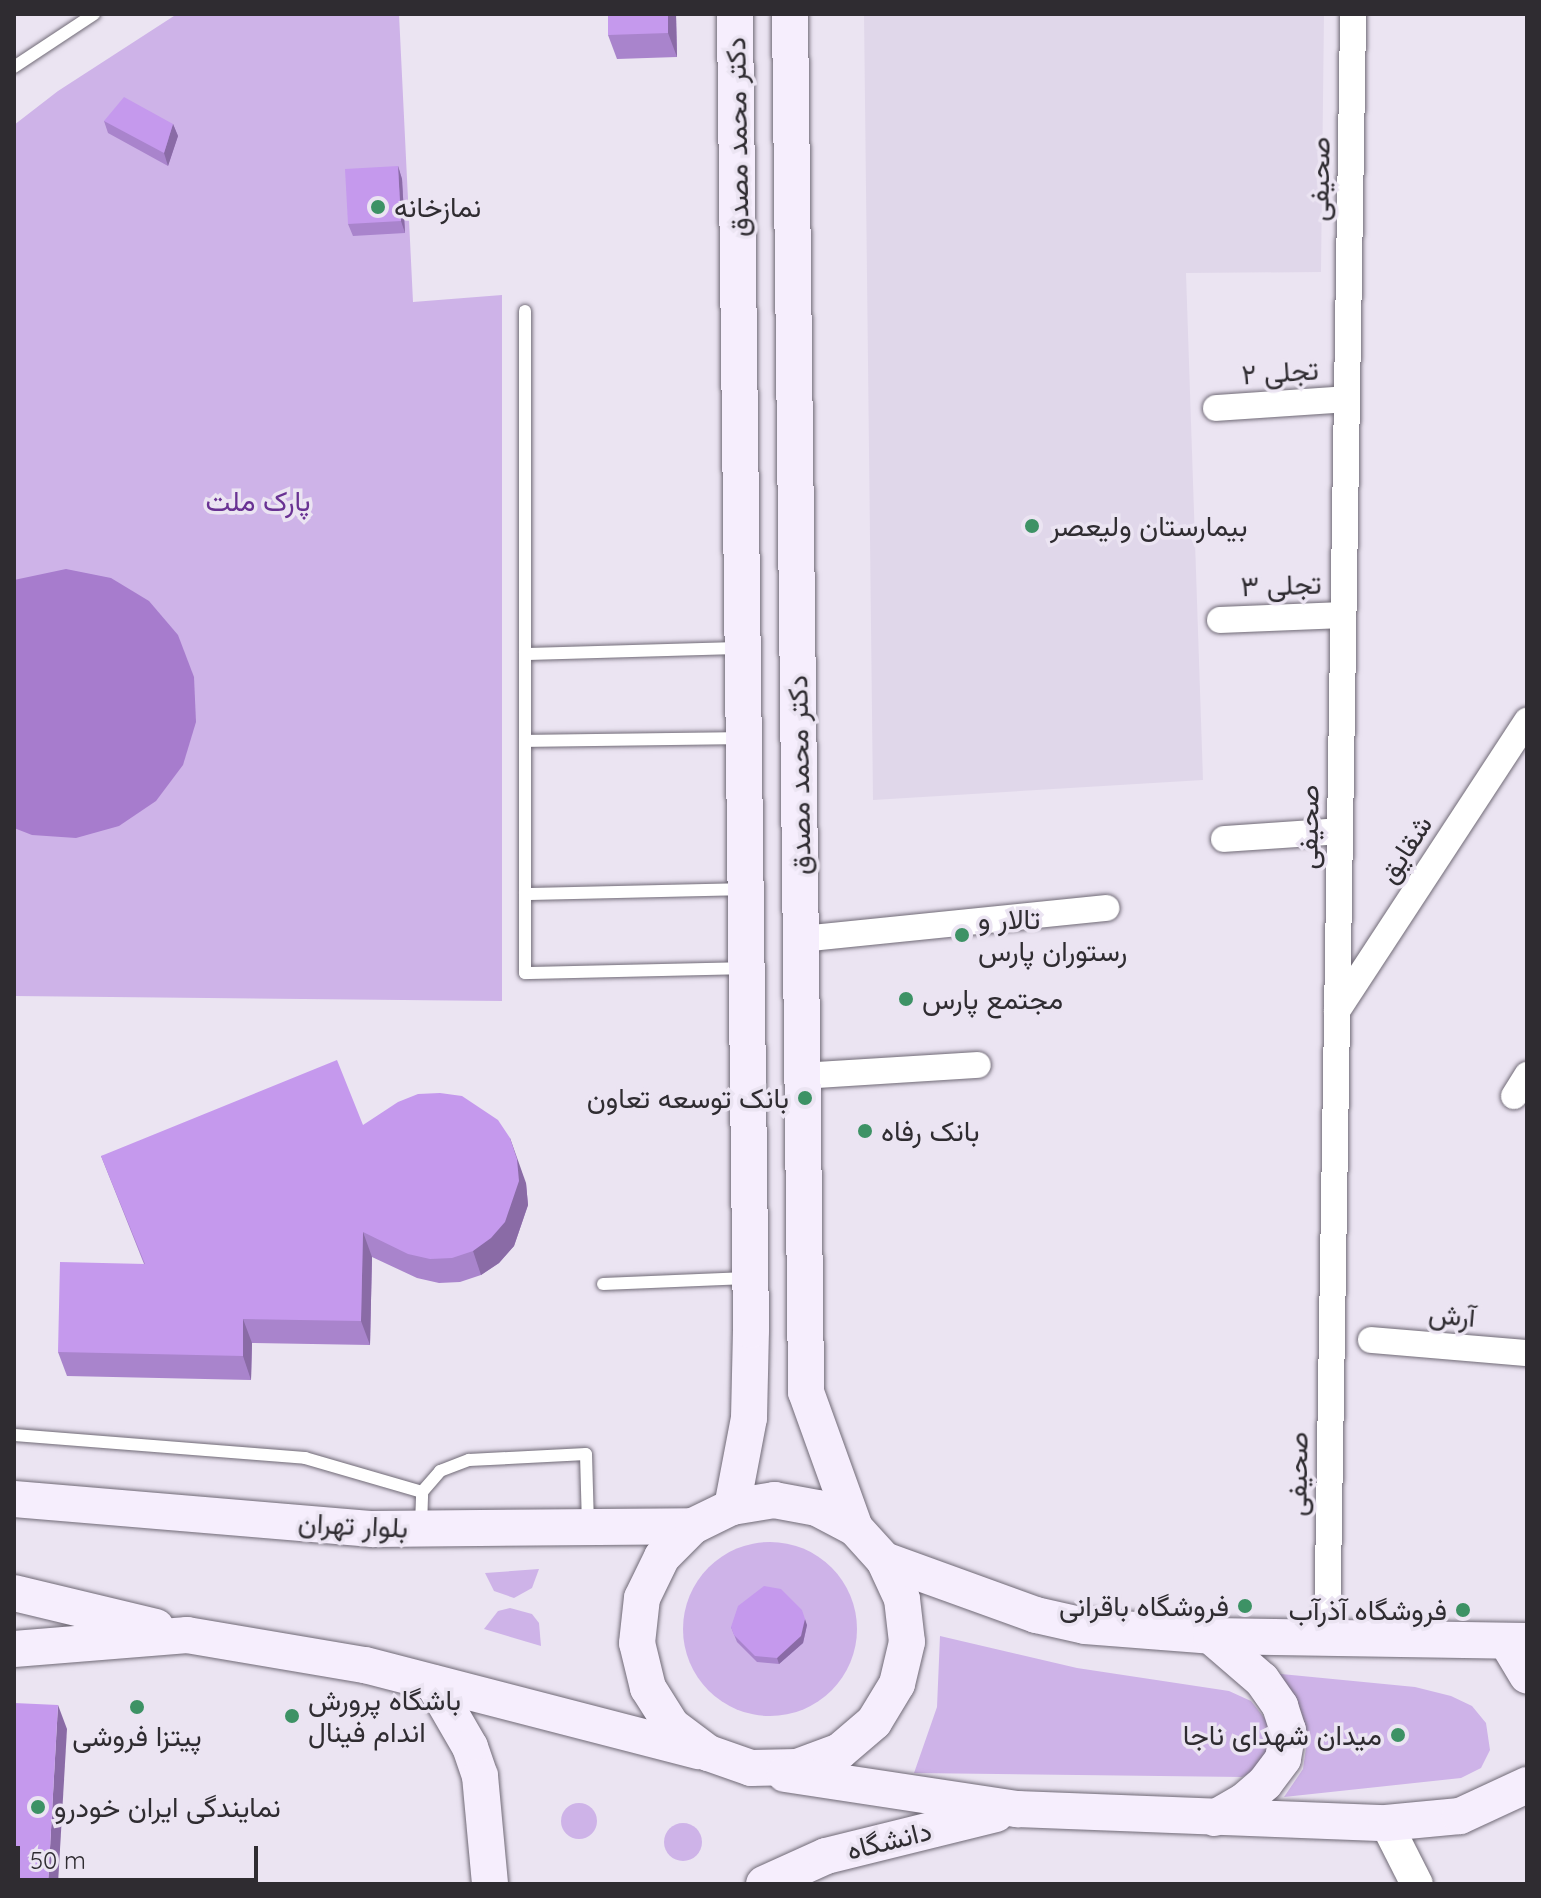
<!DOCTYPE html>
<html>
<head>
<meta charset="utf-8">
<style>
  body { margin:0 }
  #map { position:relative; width:1541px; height:1898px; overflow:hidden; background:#ebe4f2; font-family:Quicksand,Vazirmatn,sans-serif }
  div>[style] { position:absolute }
  .built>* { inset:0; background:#e0d7ea }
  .green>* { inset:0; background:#ceb3e8 }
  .round { border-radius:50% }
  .water>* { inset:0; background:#a77ccd }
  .roads { filter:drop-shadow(0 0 2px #706a76) drop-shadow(0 0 2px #706a76) }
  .service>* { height:12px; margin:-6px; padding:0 6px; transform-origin:6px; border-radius:6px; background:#fff }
  .minor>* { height:26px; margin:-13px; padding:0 13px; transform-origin:13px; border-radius:13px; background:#fff }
  .tertiary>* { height:32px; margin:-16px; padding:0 16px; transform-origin:16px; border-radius:16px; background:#fff }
  .secondary>* { height:36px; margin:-18px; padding:0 18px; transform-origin:18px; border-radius:18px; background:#f6eefd }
  .wall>* { inset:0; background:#a984cc }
  .shaded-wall>* { inset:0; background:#8a6ba6 }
  .building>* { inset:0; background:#c599ed }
  .dots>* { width:22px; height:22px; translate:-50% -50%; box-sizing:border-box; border:4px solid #ebe4f2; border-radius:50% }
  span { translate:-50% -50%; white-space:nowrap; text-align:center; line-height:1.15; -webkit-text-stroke:7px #ebe4f2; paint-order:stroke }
  .street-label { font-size:28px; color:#2f2c31 }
  .poi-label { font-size:28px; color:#2f2c31 }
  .left { translate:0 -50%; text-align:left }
  .right { translate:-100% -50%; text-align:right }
  .park-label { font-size:28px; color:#693293 }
  .frame { position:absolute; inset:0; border:16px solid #2f2c31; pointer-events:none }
  .scale { position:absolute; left:16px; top:1846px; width:242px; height:36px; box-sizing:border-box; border:4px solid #2f2c31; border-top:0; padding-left:10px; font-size:24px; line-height:28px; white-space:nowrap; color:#2f2c31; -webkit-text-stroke:6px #ebe4f2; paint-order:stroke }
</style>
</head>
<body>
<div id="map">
  <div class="built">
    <div style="clip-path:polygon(864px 14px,1324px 14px,1321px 272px,1186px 273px,1203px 780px,873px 800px)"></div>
  </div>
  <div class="green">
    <div style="clip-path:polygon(177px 14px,399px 14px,413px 302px,502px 295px,502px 1001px,14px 996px,14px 125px,58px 91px)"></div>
    <div class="round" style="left:683px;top:1542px;width:174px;height:174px"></div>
    <div style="clip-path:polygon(539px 1569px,532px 1588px,514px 1598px,494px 1591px,485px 1573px)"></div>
    <div style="clip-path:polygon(510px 1608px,532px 1614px,539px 1623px,541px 1646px,484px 1629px,498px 1611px)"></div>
    <div style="clip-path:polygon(940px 1636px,1077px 1668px,1229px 1691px,1251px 1701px,1266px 1720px,1270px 1739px,1269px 1755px,1258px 1769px,1242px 1777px,914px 1773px,937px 1707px)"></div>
    <div style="clip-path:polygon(1271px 1673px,1415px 1687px,1451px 1696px,1472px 1706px,1486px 1723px,1490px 1750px,1481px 1768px,1461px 1778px,1284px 1797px,1303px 1769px,1308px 1734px,1297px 1699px)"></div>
    <div class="round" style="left:561px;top:1803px;width:36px;height:36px"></div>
    <div class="round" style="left:664px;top:1823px;width:38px;height:38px"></div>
  </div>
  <div class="water">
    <div style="clip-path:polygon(66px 569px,111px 578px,149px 601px,178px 635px,194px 677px,196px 722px,183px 765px,156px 801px,119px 826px,76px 838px,32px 835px,14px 828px,14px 580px)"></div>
  </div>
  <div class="roads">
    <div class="service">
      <div style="left:14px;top:67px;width:96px;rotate:-33.5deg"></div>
      <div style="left:525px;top:311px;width:662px;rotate:90deg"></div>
      <div style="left:525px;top:973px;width:219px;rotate:-1.3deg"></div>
      <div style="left:525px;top:654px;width:215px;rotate:-1.6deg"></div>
      <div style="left:525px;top:741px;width:217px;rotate:-0.8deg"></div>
      <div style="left:525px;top:894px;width:218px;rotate:-1.3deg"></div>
      <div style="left:603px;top:1284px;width:144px;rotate:-2.4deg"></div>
      <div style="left:14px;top:1435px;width:292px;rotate:4.5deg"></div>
      <div style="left:305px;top:1458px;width:122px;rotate:16.2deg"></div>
      <div style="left:421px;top:1526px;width:34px;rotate:-88deg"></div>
      <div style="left:422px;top:1492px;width:28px;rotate:-49deg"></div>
      <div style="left:440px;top:1471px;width:31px;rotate:-21deg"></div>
      <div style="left:469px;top:1460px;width:117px;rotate:-2.9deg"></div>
      <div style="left:586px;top:1454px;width:71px;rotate:88.4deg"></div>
    </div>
    <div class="minor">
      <div style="left:1216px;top:408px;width:131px;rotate:-3.9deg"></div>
      <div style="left:1220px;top:620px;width:123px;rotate:-2.3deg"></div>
      <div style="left:1224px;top:839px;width:116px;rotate:-3.9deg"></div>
      <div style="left:801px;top:939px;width:307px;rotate:-5.8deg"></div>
      <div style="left:1337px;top:1011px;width:347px;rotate:-56.8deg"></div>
      <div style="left:802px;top:1076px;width:176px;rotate:-3.6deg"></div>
      <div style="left:1514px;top:1096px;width:25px;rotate:-58deg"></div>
      <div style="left:1371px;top:1340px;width:157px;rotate:4.8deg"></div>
      <div style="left:1327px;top:1640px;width:1626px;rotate:-89.08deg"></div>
    </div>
    <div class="tertiary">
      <div style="left:1386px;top:1823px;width:68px;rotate:63.1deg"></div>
    </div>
    <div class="secondary">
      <div style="left:790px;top:14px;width:1378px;rotate:89.33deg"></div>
      <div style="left:806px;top:1392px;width:145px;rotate:70.2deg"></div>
      <div style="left:14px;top:1499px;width:360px;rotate:4.8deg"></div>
      <div style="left:373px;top:1529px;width:320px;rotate:-0.5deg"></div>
      <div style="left:732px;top:1507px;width:91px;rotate:-79.2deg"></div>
      <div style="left:749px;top:1418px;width:88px;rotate:-88.7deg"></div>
      <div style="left:751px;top:1330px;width:1316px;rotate:-90.7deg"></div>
      <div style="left:884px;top:1560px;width:43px;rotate:65.2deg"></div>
      <div style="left:902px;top:1599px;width:43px;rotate:83.4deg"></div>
      <div style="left:907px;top:1642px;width:43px;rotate:103.4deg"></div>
      <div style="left:897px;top:1684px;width:44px;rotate:121.2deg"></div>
      <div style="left:874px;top:1722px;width:45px;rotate:139.5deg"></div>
      <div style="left:840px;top:1751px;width:46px;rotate:159.6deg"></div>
      <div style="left:797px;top:1767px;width:46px;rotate:178.8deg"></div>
      <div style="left:751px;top:1768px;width:46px;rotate:-160.8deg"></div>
      <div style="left:708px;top:1753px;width:45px;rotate:-143.1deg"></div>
      <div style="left:672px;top:1726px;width:45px;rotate:-122.3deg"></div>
      <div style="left:648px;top:1688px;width:46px;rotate:-103.7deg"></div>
      <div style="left:637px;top:1643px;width:45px;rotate:-83.7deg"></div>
      <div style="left:642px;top:1598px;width:46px;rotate:-64deg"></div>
      <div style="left:662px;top:1557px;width:44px;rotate:-45deg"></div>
      <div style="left:693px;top:1526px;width:43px;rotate:-26deg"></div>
      <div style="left:732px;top:1507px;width:43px;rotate:-9.5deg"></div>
      <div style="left:774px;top:1500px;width:44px;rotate:10.5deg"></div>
      <div style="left:817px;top:1508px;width:43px;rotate:27.8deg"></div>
      <div style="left:855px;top:1528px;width:43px;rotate:47.8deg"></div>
      <div style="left:884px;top:1560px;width:162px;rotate:19.9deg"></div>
      <div style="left:1036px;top:1615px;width:50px;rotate:12.7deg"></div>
      <div style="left:1085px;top:1626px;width:126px;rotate:4.5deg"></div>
      <div style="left:1211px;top:1636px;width:316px;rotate:0.9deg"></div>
      <div style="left:14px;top:1593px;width:146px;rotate:13.5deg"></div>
      <div style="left:1211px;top:1636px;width:67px;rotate:40.8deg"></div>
      <div style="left:1262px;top:1680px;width:32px;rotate:55deg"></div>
      <div style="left:1280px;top:1706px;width:25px;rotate:72deg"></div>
      <div style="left:1288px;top:1730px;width:29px;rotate:100deg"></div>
      <div style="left:1283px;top:1759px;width:30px;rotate:127deg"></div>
      <div style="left:1265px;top:1783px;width:28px;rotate:139deg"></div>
      <div style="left:1244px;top:1801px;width:34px;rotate:150deg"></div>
      <div style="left:1507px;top:1642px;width:39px;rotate:59deg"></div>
      <div style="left:14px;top:1649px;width:174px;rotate:-4.6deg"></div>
      <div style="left:187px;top:1635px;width:181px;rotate:9.6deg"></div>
      <div style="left:365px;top:1665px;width:344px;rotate:14.5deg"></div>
      <div style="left:433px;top:1683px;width:74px;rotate:60deg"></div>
      <div style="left:470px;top:1747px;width:31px;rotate:71deg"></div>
      <div style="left:480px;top:1776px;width:108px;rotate:84.7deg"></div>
      <div style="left:785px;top:1774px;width:235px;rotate:8.6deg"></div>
      <div style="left:1017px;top:1809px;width:369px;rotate:2.2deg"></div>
      <div style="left:1386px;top:1823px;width:74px;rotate:-5.4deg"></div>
      <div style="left:1460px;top:1816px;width:74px;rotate:-24.8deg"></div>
      <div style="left:764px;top:1884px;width:68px;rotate:-24.3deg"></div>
      <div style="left:826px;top:1856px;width:175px;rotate:-13.9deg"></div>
    </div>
  </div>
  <div class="wall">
    <div style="clip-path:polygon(676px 14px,677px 57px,617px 59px,608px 35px)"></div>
    <div style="clip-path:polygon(104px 121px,173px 124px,178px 136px,168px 166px,108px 133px)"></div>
    <div style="clip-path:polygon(398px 166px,402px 179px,405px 233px,353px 236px,348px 224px)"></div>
    <div style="clip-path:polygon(363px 1125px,526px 1183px,528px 1205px,514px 1246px,499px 1263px,481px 1275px,460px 1282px,439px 1283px,417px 1278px,372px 1257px,370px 1345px,252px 1343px,251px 1380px,67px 1376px,58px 1352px,144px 1264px,101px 1156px)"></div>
    <div style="clip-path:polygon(807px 1625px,803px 1643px,779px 1664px,757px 1662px,737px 1642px,731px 1627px)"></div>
  </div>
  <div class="shaded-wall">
    <div style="clip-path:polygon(668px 14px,676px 14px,677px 57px,668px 33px)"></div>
    <div style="clip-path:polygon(173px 124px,178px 136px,168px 166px,164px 153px)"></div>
    <div style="clip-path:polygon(398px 166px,402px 179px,405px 233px,401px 221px)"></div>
    <div style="clip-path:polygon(510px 1138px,526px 1183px,528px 1205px,514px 1246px,499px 1263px,481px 1275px,473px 1251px)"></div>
    <div style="clip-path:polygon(363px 1232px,372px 1257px,370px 1345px,361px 1321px)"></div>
    <div style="clip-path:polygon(243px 1319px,252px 1343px,251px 1380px,243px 1356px)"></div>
    <div style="clip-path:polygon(805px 1619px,807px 1625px,803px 1643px,779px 1664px,777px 1658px)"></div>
    <div style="clip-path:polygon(58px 1705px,67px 1729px,58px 1884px,48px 1884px)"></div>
  </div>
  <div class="building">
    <div style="clip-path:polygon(608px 14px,668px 14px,668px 33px,608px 35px)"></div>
    <div style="clip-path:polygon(124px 97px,173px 124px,164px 153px,104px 121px)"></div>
    <div style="clip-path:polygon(398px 166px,401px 221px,348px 224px,345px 169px)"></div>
    <div style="clip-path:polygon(337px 1060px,363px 1125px,398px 1102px,418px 1094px,440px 1093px,462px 1096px,498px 1120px,510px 1138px,517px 1159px,519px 1181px,505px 1222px,491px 1238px,473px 1251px,452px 1258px,430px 1259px,408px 1254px,363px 1232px,361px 1321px,243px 1319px,243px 1356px,58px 1352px,60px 1262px,145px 1264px,101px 1156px)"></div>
    <div style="clip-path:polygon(764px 1586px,781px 1589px,802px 1610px,805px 1619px,801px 1636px,777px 1658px,755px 1656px,734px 1635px,731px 1627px,738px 1606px)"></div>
    <div style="clip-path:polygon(14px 1703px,58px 1705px,48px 1884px,14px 1884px)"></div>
  </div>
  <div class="dots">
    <div style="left:378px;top:207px;background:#3d9265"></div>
    <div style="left:1032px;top:526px;background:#3d9265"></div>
    <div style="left:962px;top:935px;background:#3d9265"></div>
    <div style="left:906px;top:999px;background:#3d9265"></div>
    <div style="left:805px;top:1098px;background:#3d9265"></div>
    <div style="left:865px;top:1131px;background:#3d9265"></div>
    <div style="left:1245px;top:1606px;background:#3d9265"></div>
    <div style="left:1463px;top:1610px;background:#3d9265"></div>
    <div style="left:137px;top:1707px;background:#3d9265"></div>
    <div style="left:292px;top:1716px;background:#3d9265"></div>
    <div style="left:1398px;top:1735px;background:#3d9265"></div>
    <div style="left:38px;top:1807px;background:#3d9265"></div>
  </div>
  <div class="street-label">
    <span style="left:737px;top:137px;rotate:-91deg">دکتر محمد مصدق</span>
    <span style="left:1319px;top:179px;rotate:-89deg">صحیفی</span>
    <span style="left:1280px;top:372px;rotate:-4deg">تجلی ۲</span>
    <span style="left:1281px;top:585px;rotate:-2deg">تجلی ۳</span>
    <span style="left:799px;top:775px;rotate:-91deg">دکتر محمد مصدق</span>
    <span style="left:1308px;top:827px;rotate:-89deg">صحیفی</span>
    <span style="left:1405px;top:849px;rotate:-57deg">شقایق</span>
    <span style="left:1452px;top:1315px;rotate:5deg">آرش</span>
    <span style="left:1297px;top:1474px;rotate:-89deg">صحیفی</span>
    <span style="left:353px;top:1525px;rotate:3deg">بلوار تهران</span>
    <span style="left:889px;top:1840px;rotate:-14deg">دانشگاه</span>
  </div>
  <div class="poi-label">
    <span class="left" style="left:394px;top:207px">نمازخانه</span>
    <span class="left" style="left:1050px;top:526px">بیمارستان ولیعصر</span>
    <span class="left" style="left:978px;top:935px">تالار و<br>رستوران پارس</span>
    <span class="left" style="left:922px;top:999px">مجتمع پارس</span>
    <span class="right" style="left:789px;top:1098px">بانک توسعه تعاون</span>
    <span class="left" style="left:881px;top:1131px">بانک رفاه</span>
    <span class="right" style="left:1229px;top:1606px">فروشگاه باقرانی</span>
    <span class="right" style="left:1447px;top:1610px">فروشگاه آذرآب</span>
    <span class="left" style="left:308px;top:1716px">باشگاه پرورش<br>اندام فینال</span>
    <span class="right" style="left:1382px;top:1735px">میدان شهدای ناجا</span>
    <span style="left:137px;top:1736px">پیتزا فروشی</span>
    <span class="left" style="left:54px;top:1807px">نمایندگی ایران خودرو</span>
  </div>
  <div class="park-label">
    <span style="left:258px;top:501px">پارک ملت</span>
  </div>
  <div class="frame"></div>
  <div class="scale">50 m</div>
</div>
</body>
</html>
